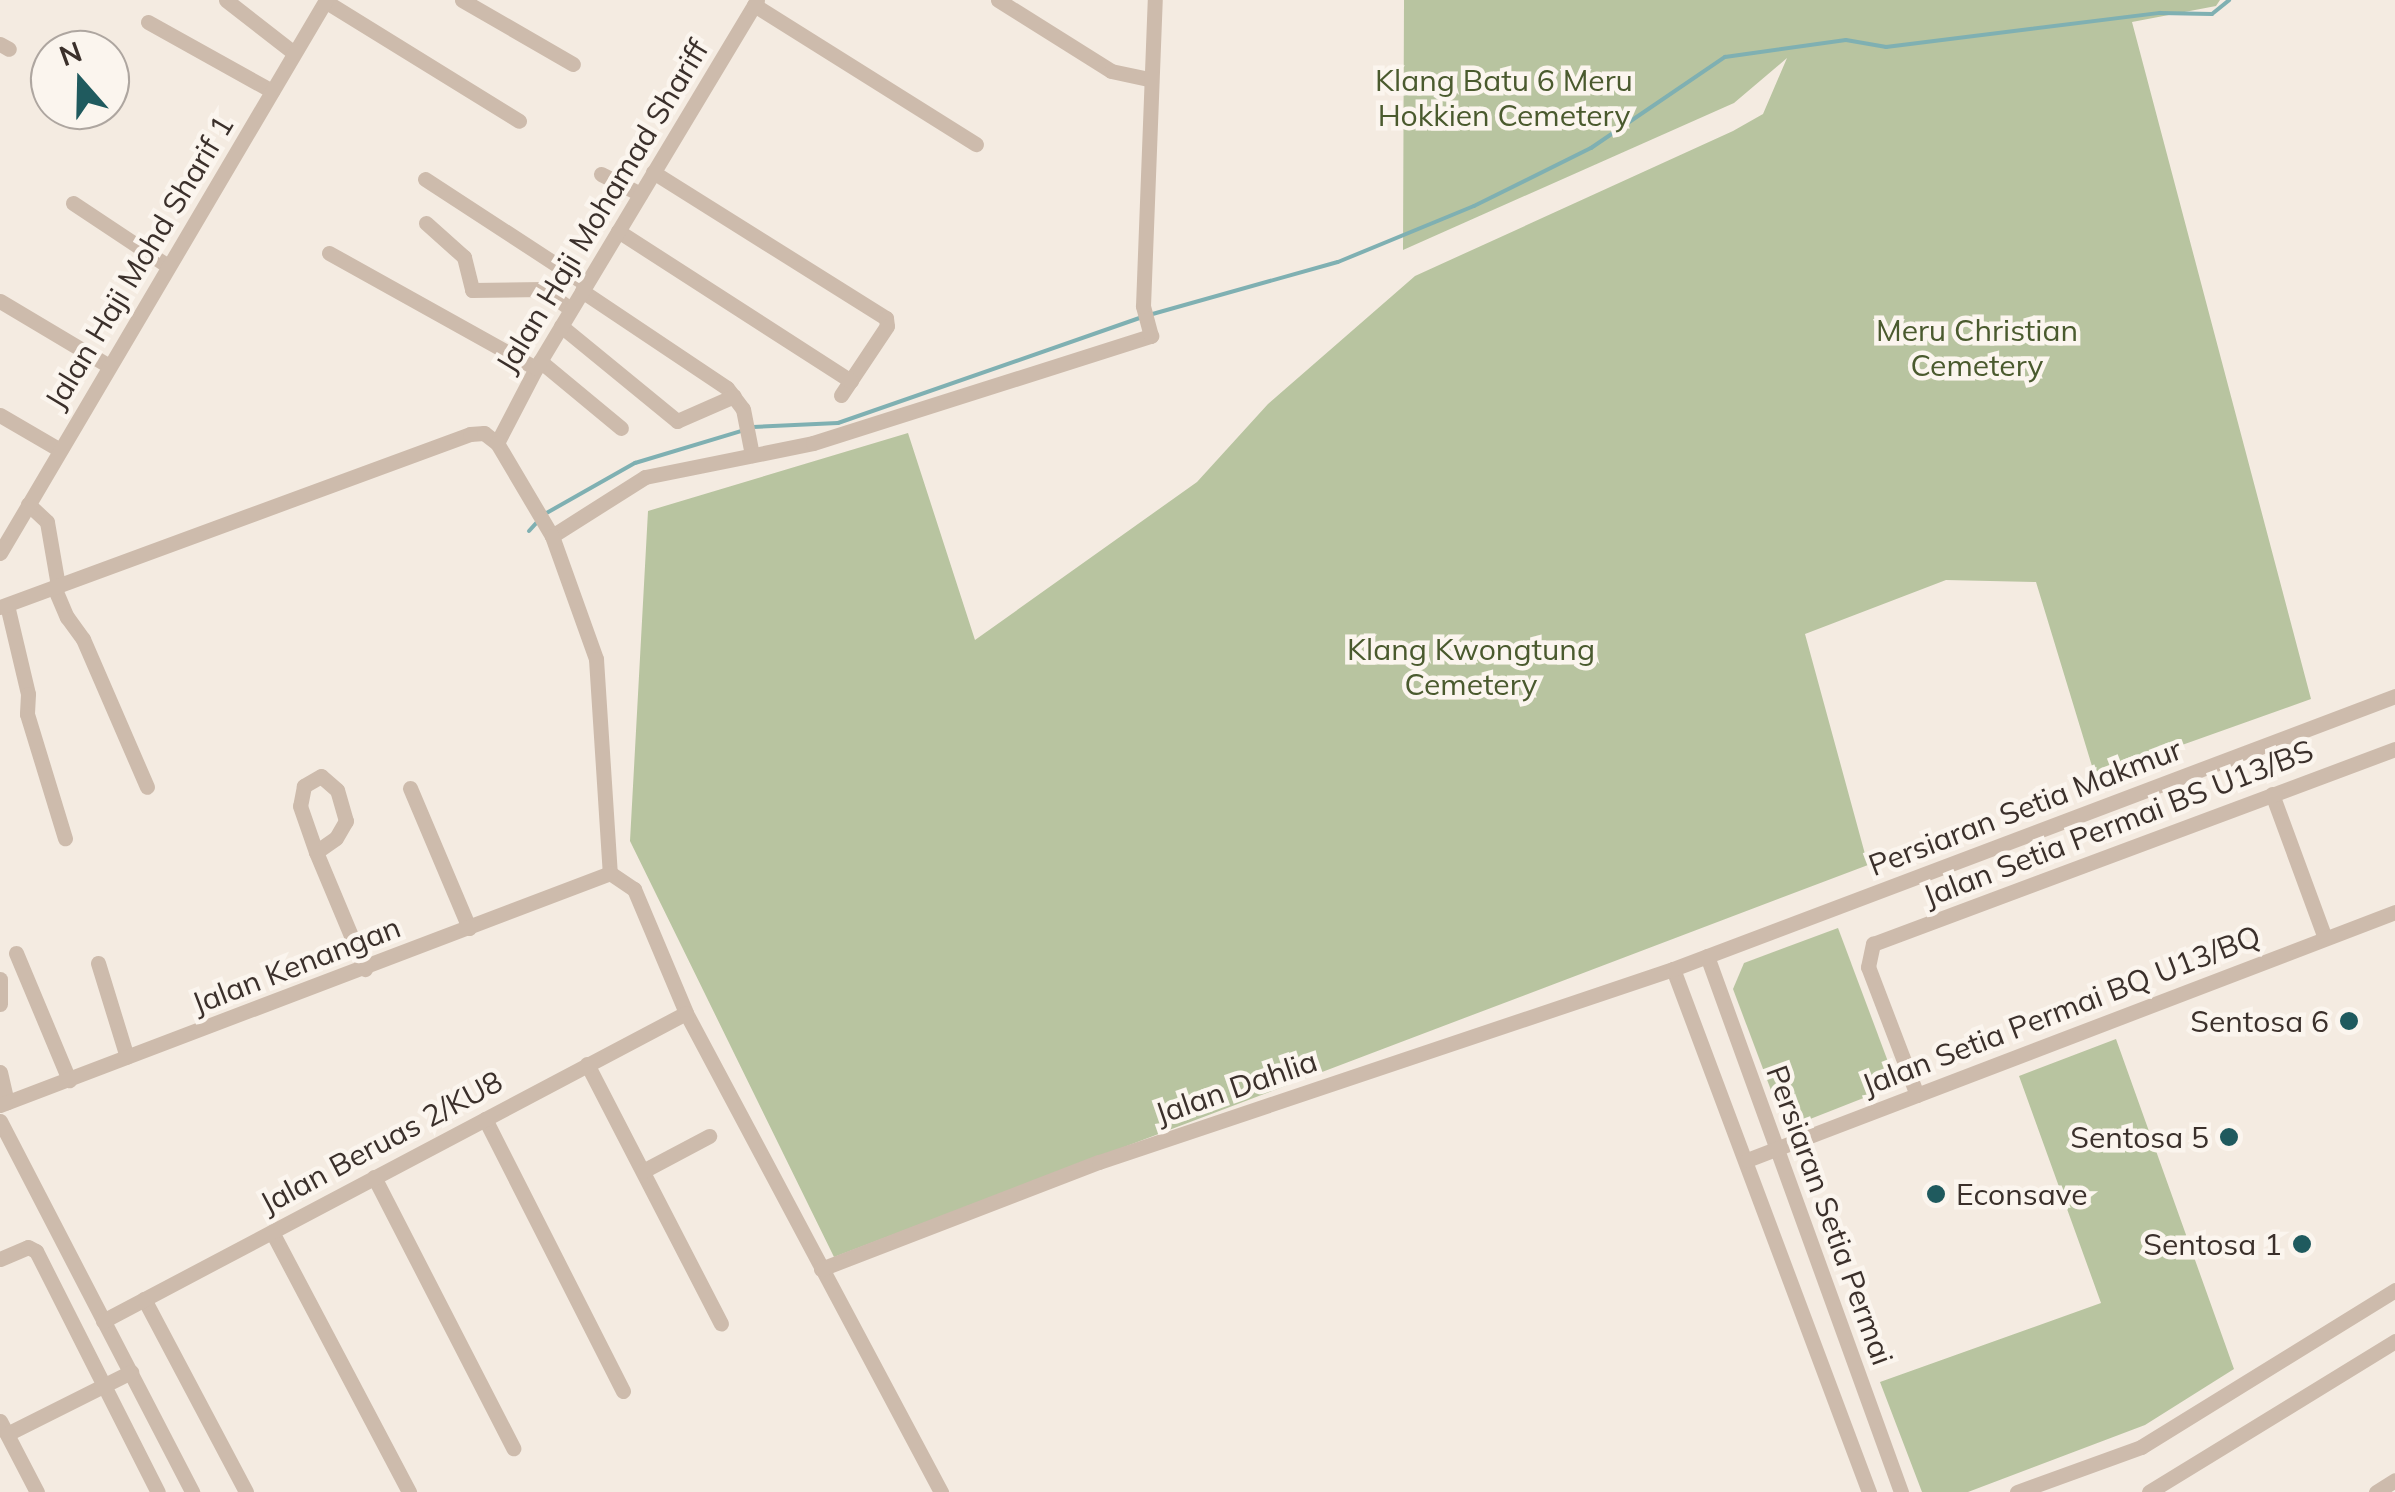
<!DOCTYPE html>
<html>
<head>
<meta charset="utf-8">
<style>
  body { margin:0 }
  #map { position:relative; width:2395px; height:1492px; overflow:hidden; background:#f4ebe1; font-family:Mulish,sans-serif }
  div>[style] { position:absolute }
  .green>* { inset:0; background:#b8c4a0 }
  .stream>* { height:4px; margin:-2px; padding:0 2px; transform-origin:2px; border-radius:2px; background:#7fb0b2 }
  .minor>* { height:15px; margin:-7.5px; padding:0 7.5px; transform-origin:7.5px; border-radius:7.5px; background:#cdbbac }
  .dots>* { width:28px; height:28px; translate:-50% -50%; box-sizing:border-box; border:5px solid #fbf5ee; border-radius:50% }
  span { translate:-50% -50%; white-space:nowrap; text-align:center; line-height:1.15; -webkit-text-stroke:9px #fbf5ee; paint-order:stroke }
  .park-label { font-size:30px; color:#4a5a2e }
  .street-label { font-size:30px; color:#3b302b }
  .poi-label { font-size:30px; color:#3b302b }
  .right { translate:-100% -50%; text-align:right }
  .left { translate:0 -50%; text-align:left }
  .north { position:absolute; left:30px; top:30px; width:100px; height:100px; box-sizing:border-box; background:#fbf5ee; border:2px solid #aea6a0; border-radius:50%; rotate:340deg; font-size:28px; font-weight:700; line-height:40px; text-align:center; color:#3b302b }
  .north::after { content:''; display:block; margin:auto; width:35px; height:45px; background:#1f5a5e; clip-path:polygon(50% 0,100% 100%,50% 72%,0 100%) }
</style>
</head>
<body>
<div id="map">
  <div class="green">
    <div style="clip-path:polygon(1404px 0,2220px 0,2216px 6px,2132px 22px,2311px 699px,2095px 776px,2036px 582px,1946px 580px,1805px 634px,1868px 865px,834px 1257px,630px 841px,648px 511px,908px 433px,975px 640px,1197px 482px,1268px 404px,1415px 276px,1733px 131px,1763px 114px,1787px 58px,1734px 103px,1403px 250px)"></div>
    <div style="clip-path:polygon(1838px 928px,1893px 1075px,1889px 1088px,1800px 1123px,1780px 1114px,1733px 989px,1744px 963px)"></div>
    <div style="clip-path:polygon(2116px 1039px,2234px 1369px,2145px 1425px,1968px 1492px,1922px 1492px,1880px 1382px,2101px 1303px,2019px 1076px)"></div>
  </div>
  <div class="stream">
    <div style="left:1149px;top:315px;width:196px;rotate:-15.7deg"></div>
    <div style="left:1338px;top:262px;width:147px;rotate:-22.4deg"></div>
    <div style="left:1474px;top:206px;width:131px;rotate:-26.4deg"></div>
    <div style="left:1591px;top:148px;width:162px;rotate:-34.2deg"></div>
    <div style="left:1725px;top:57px;width:122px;rotate:-8deg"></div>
    <div style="left:1846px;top:40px;width:41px;rotate:9.9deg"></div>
    <div style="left:1886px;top:47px;width:276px;rotate:-7.1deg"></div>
    <div style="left:2160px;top:13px;width:52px;rotate:1.1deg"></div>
    <div style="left:2212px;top:14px;width:22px;rotate:-39deg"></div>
    <div style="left:753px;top:427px;width:85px;rotate:-2.7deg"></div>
    <div style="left:838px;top:423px;width:320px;rotate:-19.2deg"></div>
    <div style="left:543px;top:515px;width:106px;rotate:-29.5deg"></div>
    <div style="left:635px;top:463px;width:114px;rotate:-16.8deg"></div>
    <div style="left:529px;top:531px;width:12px;rotate:-48deg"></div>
  </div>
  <div class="minor">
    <div style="left:226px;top:0;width:86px;rotate:37.9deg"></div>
    <div style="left:462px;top:0;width:128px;rotate:30deg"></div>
    <div style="left:998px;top:0;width:133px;rotate:32.1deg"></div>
    <div style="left:1111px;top:71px;width:39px;rotate:12deg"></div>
    <div style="left:325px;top:1px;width:228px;rotate:31.7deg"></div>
    <div style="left:754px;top:5px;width:262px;rotate:32.1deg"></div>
    <div style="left:148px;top:22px;width:142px;rotate:29.1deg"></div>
    <div style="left:0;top:44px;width:10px;rotate:29deg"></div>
    <div style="left:653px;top:172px;width:275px;rotate:32.1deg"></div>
    <div style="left:886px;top:318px;width:8px;rotate:83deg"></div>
    <div style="left:887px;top:326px;width:83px;rotate:123.7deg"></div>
    <div style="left:601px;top:174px;width:44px;rotate:27.1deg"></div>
    <div style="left:425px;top:179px;width:192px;rotate:33.1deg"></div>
    <div style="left:73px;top:203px;width:114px;rotate:33.6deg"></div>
    <div style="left:426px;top:223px;width:51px;rotate:41.8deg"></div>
    <div style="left:464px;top:257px;width:34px;rotate:76deg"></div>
    <div style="left:472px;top:290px;width:71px;rotate:-0.8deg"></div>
    <div style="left:543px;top:289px;width:34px;rotate:36deg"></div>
    <div style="left:618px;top:231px;width:277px;rotate:32.8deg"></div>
    <div style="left:329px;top:253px;width:237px;rotate:29.1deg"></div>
    <div style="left:582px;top:291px;width:174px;rotate:33.8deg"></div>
    <div style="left:727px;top:388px;width:26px;rotate:53deg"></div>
    <div style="left:743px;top:409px;width:47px;rotate:78.9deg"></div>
    <div style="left:0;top:301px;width:127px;rotate:30.8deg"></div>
    <div style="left:561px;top:326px;width:150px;rotate:39.3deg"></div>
    <div style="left:677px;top:421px;width:62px;rotate:-23.7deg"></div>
    <div style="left:540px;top:361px;width:105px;rotate:39.6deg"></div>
    <div style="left:0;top:415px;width:69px;rotate:30.3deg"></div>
    <div style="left:497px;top:443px;width:85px;rotate:-62.5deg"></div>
    <div style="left:536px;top:368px;width:429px;rotate:-59deg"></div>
    <div style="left:28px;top:504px;width:26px;rotate:43deg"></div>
    <div style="left:47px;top:522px;width:65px;rotate:80.2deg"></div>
    <div style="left:552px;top:536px;width:110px;rotate:-32.4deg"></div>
    <div style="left:645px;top:477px;width:171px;rotate:-11.4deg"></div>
    <div style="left:813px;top:443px;width:355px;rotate:-17.6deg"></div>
    <div style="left:1151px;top:336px;width:31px;rotate:-105deg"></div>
    <div style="left:1143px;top:306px;width:306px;rotate:-87.8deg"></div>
    <div style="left:0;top:553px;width:642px;rotate:-59.48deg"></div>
    <div style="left:54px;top:587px;width:33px;rotate:67deg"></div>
    <div style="left:67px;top:617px;width:27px;rotate:54deg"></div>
    <div style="left:83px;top:639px;width:161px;rotate:66.6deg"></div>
    <div style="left:7px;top:605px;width:91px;rotate:76.7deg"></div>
    <div style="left:28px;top:694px;width:20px;rotate:93deg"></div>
    <div style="left:27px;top:714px;width:130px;rotate:73deg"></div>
    <div style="left:0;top:607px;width:501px;rotate:-20.21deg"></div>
    <div style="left:470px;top:434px;width:14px;rotate:-4deg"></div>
    <div style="left:484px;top:433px;width:16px;rotate:38deg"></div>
    <div style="left:497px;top:443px;width:108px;rotate:59.4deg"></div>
    <div style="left:552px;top:536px;width:131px;rotate:70.3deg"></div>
    <div style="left:596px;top:659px;width:214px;rotate:86.3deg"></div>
    <div style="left:410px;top:788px;width:152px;rotate:67.1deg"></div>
    <div style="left:2272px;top:794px;width:153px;rotate:69.8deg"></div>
    <div style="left:316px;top:852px;width:24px;rotate:-35deg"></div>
    <div style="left:336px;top:838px;width:20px;rotate:-60deg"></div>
    <div style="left:346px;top:821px;width:32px;rotate:-106deg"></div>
    <div style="left:337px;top:790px;width:21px;rotate:-139deg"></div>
    <div style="left:321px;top:776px;width:20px;rotate:150deg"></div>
    <div style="left:304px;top:786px;width:20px;rotate:101deg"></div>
    <div style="left:300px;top:806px;width:49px;rotate:70.8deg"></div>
    <div style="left:316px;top:852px;width:127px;rotate:67.3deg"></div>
    <div style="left:610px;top:873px;width:29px;rotate:34deg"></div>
    <div style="left:634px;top:889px;width:134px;rotate:67.2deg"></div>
    <div style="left:686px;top:1013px;width:543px;rotate:61.97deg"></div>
    <div style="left:16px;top:953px;width:138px;rotate:67.3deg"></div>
    <div style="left:1707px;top:956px;width:570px;rotate:70.1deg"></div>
    <div style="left:98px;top:963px;width:98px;rotate:72.9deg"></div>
    <div style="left:1673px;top:969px;width:559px;rotate:69.46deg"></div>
    <div style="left:0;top:979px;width:25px;rotate:90deg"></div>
    <div style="left:587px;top:1064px;width:292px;rotate:62.7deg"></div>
    <div style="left:0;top:1072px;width:31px;rotate:77deg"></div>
    <div style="left:1917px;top:1095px;width:137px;rotate:-110.9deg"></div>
    <div style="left:1868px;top:967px;width:24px;rotate:-78deg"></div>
    <div style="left:1873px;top:944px;width:557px;rotate:-20.48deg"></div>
    <div style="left:0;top:1105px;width:653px;rotate:-20.82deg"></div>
    <div style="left:485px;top:1119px;width:305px;rotate:63.1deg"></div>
    <div style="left:0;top:1121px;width:418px;rotate:62.6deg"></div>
    <div style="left:1747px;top:1160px;width:694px;rotate:-20.94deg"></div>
    <div style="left:643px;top:1171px;width:75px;rotate:-27.9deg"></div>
    <div style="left:374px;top:1177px;width:305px;rotate:62.8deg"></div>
    <div style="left:272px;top:1232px;width:294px;rotate:62.2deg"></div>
    <div style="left:0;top:1259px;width:30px;rotate:-23deg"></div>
    <div style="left:28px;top:1247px;width:9px;rotate:27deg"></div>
    <div style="left:36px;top:1251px;width:270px;rotate:63.2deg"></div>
    <div style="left:821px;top:1269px;width:298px;rotate:-21.1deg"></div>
    <div style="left:1099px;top:1162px;width:606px;rotate:-18.58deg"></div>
    <div style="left:1673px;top:969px;width:772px;rotate:-20.71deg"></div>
    <div style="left:144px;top:1299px;width:218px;rotate:62.1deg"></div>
    <div style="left:103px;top:1321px;width:659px;rotate:-27.85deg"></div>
    <div style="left:0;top:1421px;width:80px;rotate:62.5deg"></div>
    <div style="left:7px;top:1434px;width:139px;rotate:-26.6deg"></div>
    <div style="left:2017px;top:1492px;width:132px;rotate:-19.9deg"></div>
    <div style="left:2141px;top:1447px;width:299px;rotate:-31.7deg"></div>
    <div style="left:2149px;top:1492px;width:289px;rotate:-31.5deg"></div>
    <div style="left:2376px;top:1492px;width:22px;rotate:-32deg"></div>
  </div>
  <div class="dots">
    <div style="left:2349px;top:1021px;background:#1f5a5e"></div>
    <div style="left:2229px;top:1137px;background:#1f5a5e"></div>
    <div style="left:1936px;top:1194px;background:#1f5a5e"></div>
    <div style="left:2302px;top:1244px;background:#1f5a5e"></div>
  </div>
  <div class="park-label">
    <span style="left:1504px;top:97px">Klang Batu 6 Meru<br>Hokkien Cemetery</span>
    <span style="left:1977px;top:347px">Meru Christian<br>Cemetery</span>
    <span style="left:1471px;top:666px">Klang Kwongtung<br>Cemetery</span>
  </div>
  <div class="street-label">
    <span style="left:602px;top:206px;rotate:-59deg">Jalan Haji Mohamad Shariff</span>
    <span style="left:139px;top:262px;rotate:-59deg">Jalan Haji Mohd Sharif 1</span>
    <span style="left:2025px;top:807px;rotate:-21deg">Persiaran Setia Makmur</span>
    <span style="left:2118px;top:823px;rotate:-21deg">Jalan Setia Permai BS U13/BS</span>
    <span style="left:296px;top:965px;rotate:-21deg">Jalan Kenangan</span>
    <span style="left:2061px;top:1010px;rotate:-21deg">Jalan Setia Permai BQ U13/BQ</span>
    <span style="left:1236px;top:1087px;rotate:-19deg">Jalan Dahlia</span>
    <span style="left:381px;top:1142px;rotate:-28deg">Jalan Beruas 2/KU8</span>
    <span style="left:1830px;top:1215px;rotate:70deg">Persiaran Setia Permai</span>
  </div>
  <div class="poi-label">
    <span class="right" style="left:2329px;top:1021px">Sentosa 6</span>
    <span class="right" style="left:2209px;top:1137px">Sentosa 5</span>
    <span class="left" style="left:1956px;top:1194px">Econsave</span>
    <span class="right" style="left:2282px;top:1244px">Sentosa 1</span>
  </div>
  <div class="north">N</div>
</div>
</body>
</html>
